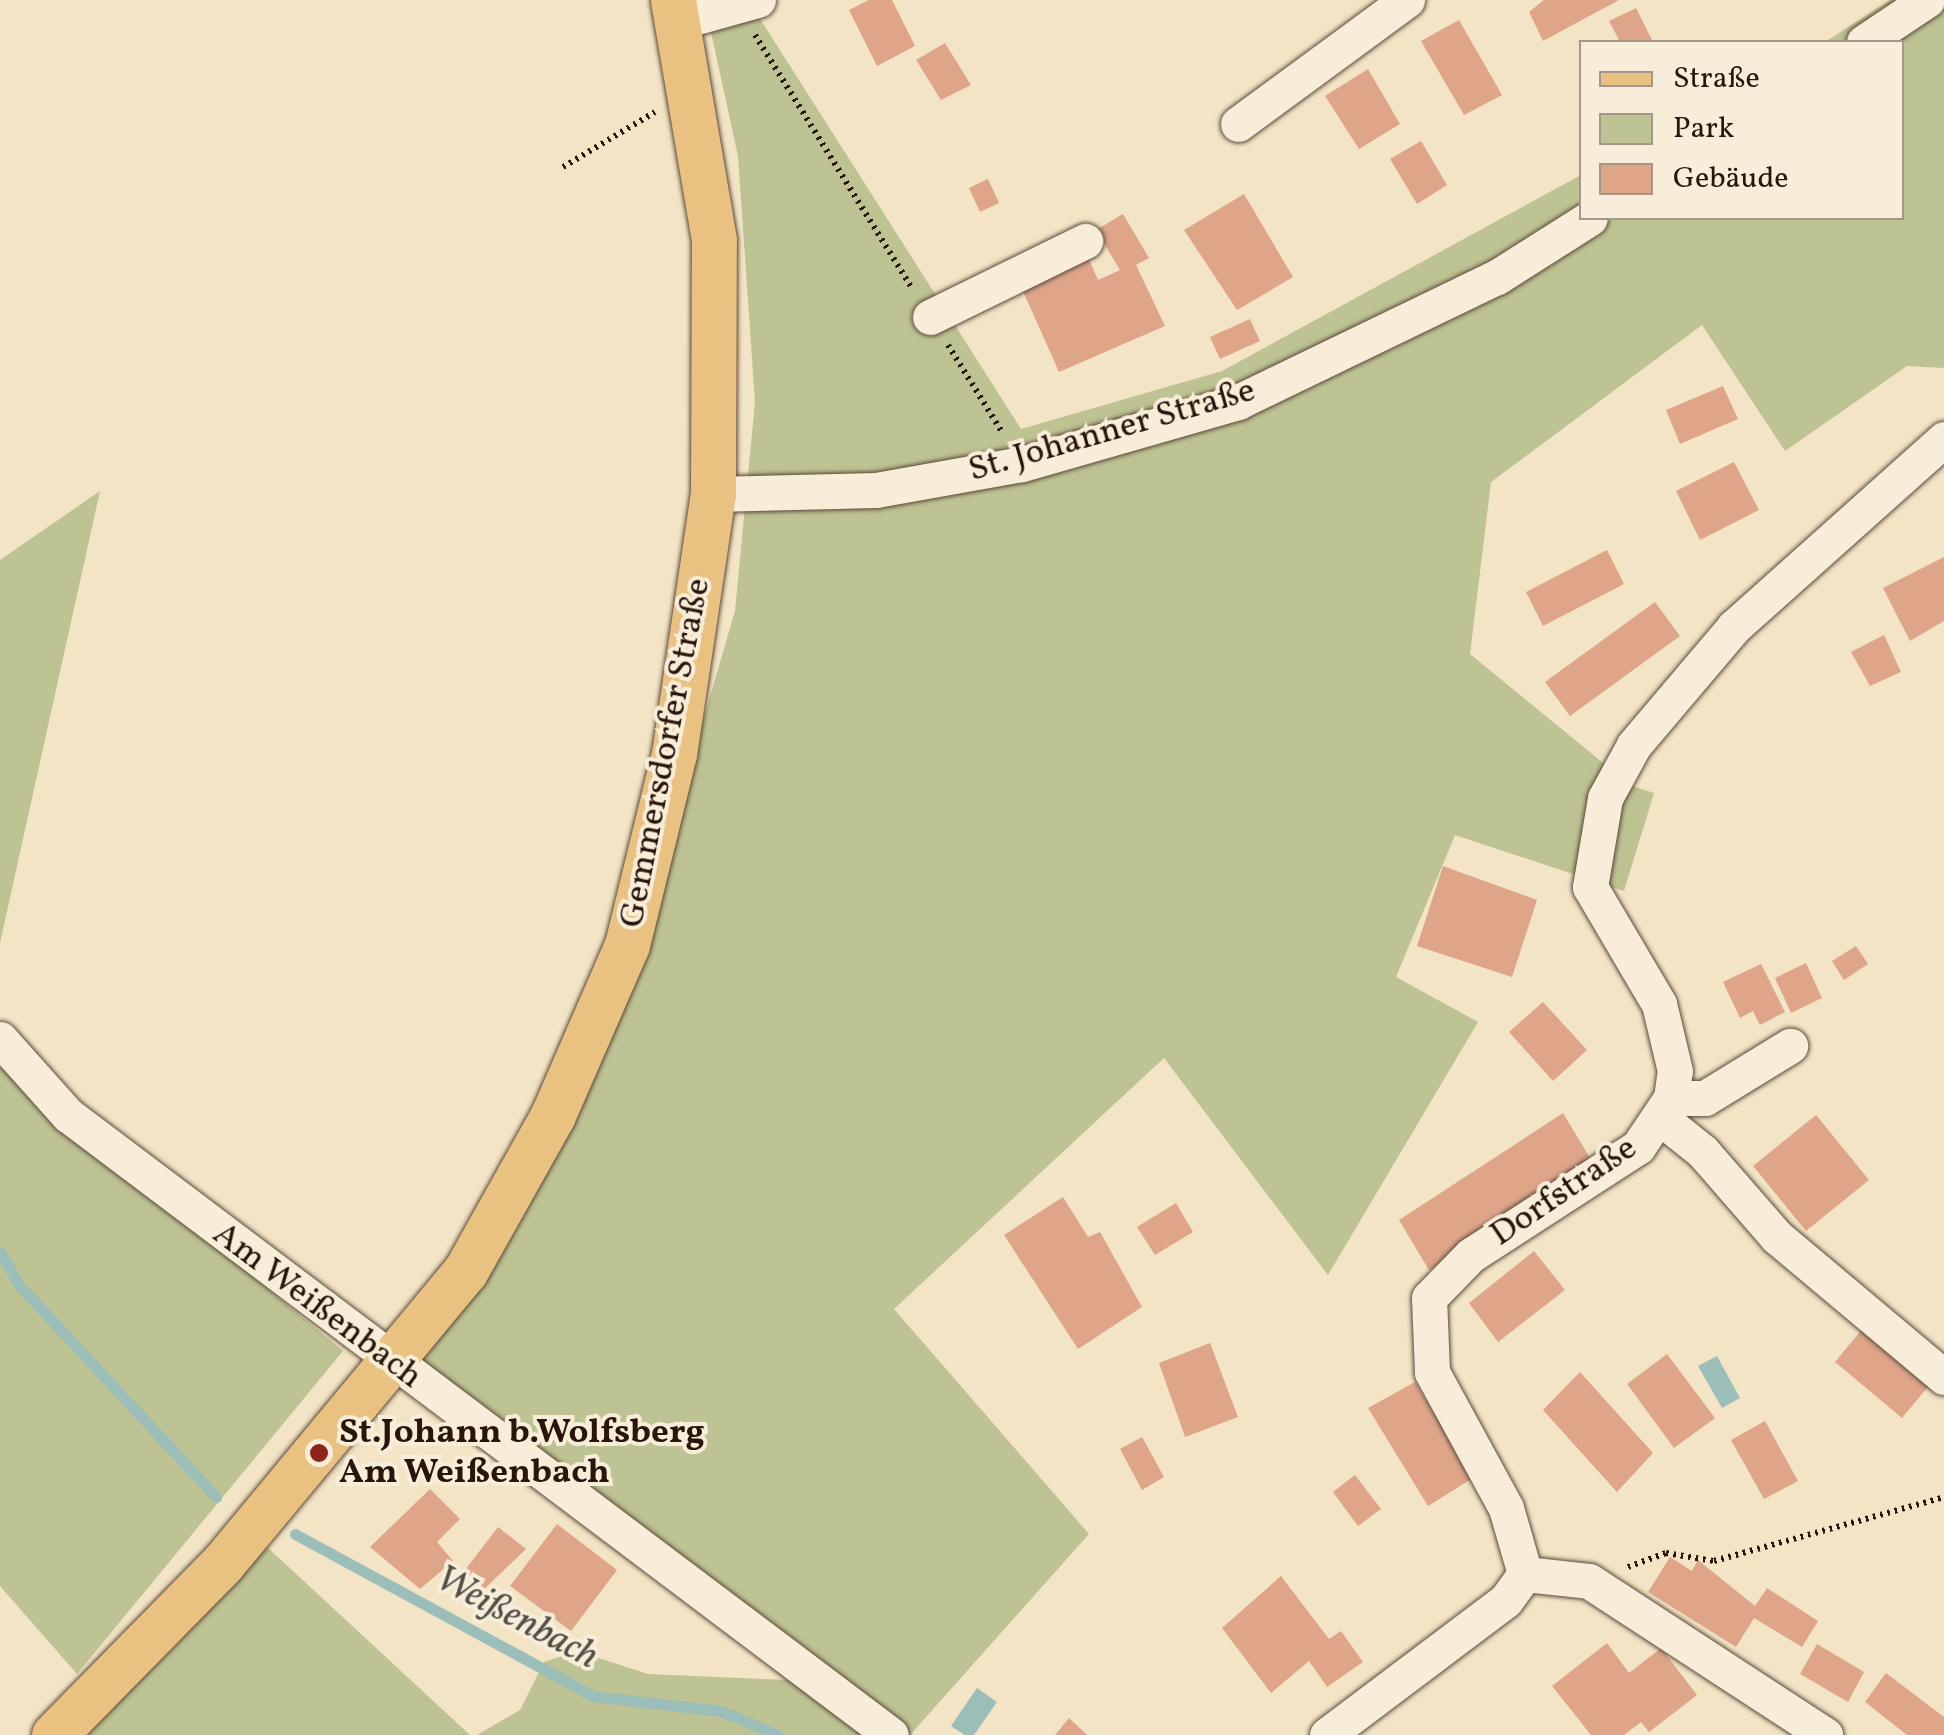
<!DOCTYPE html>
<html>
<head>
<meta charset="utf-8">
<style>
  body { margin:0 }
  #map { position:relative; width:1944px; height:1735px; overflow:hidden; background:#f2e4c5; font-family:Vollkorn,serif }
  div>[style] { position:absolute }
  .green>* { inset:0; background:#bdc392 }
  .water>* { inset:0; background:#9cbeb9 }
  .stream>* { height:11px; margin:-5.5px; padding:0 5.5px; transform-origin:5.5px; border-radius:5.5px; background:#9cbeb9 }
  .building>* { inset:0; background:#dea589 }
  .path>* { height:6px; margin-top:-3px; transform-origin:0; background:repeating-linear-gradient(90deg,#29150b 0 2.5px,transparent 0 7.5px) }
  .roads { filter:drop-shadow(0 0 2px #5b493a) drop-shadow(0 0 2px #5b493a) }
  .minor>* { height:35px; margin:-17.5px; padding:0 17.5px; transform-origin:17.5px; border-radius:17.5px; background:#f7edd9 }
  .major>* { height:45px; margin:-22.5px; padding:0 22.5px; transform-origin:22.5px; border-radius:22.5px; background:#e9c282 }
  .dots>* { width:28px; height:28px; translate:-50% -50%; box-sizing:border-box; border:5px solid #f7edd9; border-radius:50% }
  span { translate:-50% -50%; white-space:nowrap; text-align:center; line-height:1.15; -webkit-text-stroke:8px #f7edd9; paint-order:stroke }
  .street-label { font-size:35px; color:#29150b }
  .poi-label { font-size:35px; color:#29150b; font-weight:700 }
  .left { translate:0 -50%; text-align:left }
  .water-label { font-size:38px; color:#515048; font-style:italic }
  .legend { position:absolute; left:1579px; top:40px; width:325px; height:180px; box-sizing:border-box; background:#f7edd9; border:2px solid #a59787; margin:0; padding:12px 18px; list-style:none; font-size:30px; color:#29150b }
  .legend li { display:flex; align-items:center; gap:20px; height:50px }
  .legend b { width:50px; border:2px solid #a59787 }
</style>
</head>
<body>
<div id="map">
  <div class="green">
    <div style="clip-path:polygon(704px 0,748px 0,1021px 429px,1222px 371px,1581px 175px,1582px 218px,1902px 218px,1902px 42px,1825px 42px,1890px 0,1944px 0,1944px 368px,1907px 366px,1785px 451px,1702px 325px,1491px 482px,1470px 654px,1630px 785px,1654px 793px,1624px 891px,1455px 835px,1396px 977px,1478px 1022px,1328px 1275px,1164px 1058px,894px 1309px,1089px 1534px,910px 1735px,477px 1735px,520px 1710px,544px 1662px,577px 1651px,648px 1674px,787px 1680px,405px 1379px,645px 919px,735px 611px,755px 402px,738px 156px)"></div>
    <div style="clip-path:polygon(100px 491px,0 943px,0 560px)"></div>
    <div style="clip-path:polygon(0 1067px,343px 1351px,77px 1674px,0 1586px)"></div>
    <div style="clip-path:polygon(267px 1547px,470px 1735px,86px 1735px)"></div>
  </div>
  <div class="water">
    <div style="clip-path:polygon(1717px 1356px,1740px 1398px,1722px 1408px,1698px 1366px)"></div>
    <div style="clip-path:polygon(977px 1688px,997px 1702px,974px 1735px,965px 1735px,951px 1726px)"></div>
  </div>
  <div class="stream">
    <div style="left:0;top:1252px;width:39px;rotate:60deg"></div>
    <div style="left:20px;top:1286px;width:288px;rotate:47.1deg"></div>
    <div style="left:295px;top:1534px;width:339px;rotate:28.5deg"></div>
    <div style="left:593px;top:1696px;width:129px;rotate:6.7deg"></div>
    <div style="left:721px;top:1711px;width:62px;rotate:22.8deg"></div>
  </div>
  <div class="building">
    <div style="clip-path:polygon(869px 0,892px 0,915px 46px,877px 66px,849px 10px)"></div>
    <div style="clip-path:polygon(1544px 0,1619px 0,1543px 41px,1529px 12px)"></div>
    <div style="clip-path:polygon(1636px 8px,1653px 42px,1620px 42px,1609px 21px)"></div>
    <div style="clip-path:polygon(1459px 20px,1502px 95px,1464px 115px,1421px 41px)"></div>
    <div style="clip-path:polygon(945px 43px,971px 85px,941px 100px,916px 60px)"></div>
    <div style="clip-path:polygon(1368px 69px,1400px 124px,1359px 149px,1325px 96px)"></div>
    <div style="clip-path:polygon(1421px 141px,1447px 185px,1417px 204px,1390px 159px)"></div>
    <div style="clip-path:polygon(988px 179px,999px 203px,980px 212px,969px 188px)"></div>
    <div style="clip-path:polygon(1244px 194px,1293px 277px,1237px 310px,1184px 230px)"></div>
    <div style="clip-path:polygon(1123px 214px,1149px 258px,1136px 265px,1165px 326px,1059px 372px,1018px 280px,1085px 250px,1098px 280px,1120px 270px,1096px 230px)"></div>
    <div style="clip-path:polygon(1250px 319px,1260px 341px,1220px 359px,1210px 337px)"></div>
    <div style="clip-path:polygon(1723px 386px,1738px 419px,1680px 444px,1666px 410px)"></div>
    <div style="clip-path:polygon(1734px 462px,1759px 510px,1700px 540px,1676px 491px)"></div>
    <div style="clip-path:polygon(1607px 550px,1624px 584px,1543px 626px,1526px 592px)"></div>
    <div style="clip-path:polygon(1944px 557px,1944px 621px,1910px 641px,1883px 588px)"></div>
    <div style="clip-path:polygon(1655px 602px,1680px 636px,1570px 716px,1545px 682px)"></div>
    <div style="clip-path:polygon(1884px 635px,1901px 672px,1870px 686px,1851px 652px)"></div>
    <div style="clip-path:polygon(1443px 866px,1537px 900px,1512px 977px,1417px 946px)"></div>
    <div style="clip-path:polygon(1856px 946px,1868px 964px,1844px 980px,1832px 961px)"></div>
    <div style="clip-path:polygon(1806px 963px,1822px 998px,1791px 1013px,1775px 978px)"></div>
    <div style="clip-path:polygon(1761px 964px,1785px 1012px,1760px 1025px,1753px 1011px,1740px 1018px,1723px 982px)"></div>
    <div style="clip-path:polygon(1543px 1002px,1587px 1050px,1553px 1081px,1509px 1032px)"></div>
    <div style="clip-path:polygon(1563px 1113px,1593px 1163px,1429px 1270px,1399px 1220px)"></div>
    <div style="clip-path:polygon(1816px 1115px,1869px 1180px,1806px 1231px,1753px 1166px)"></div>
    <div style="clip-path:polygon(1063px 1197px,1088px 1237px,1100px 1232px,1142px 1307px,1078px 1349px,1004px 1235px)"></div>
    <div style="clip-path:polygon(1176px 1203px,1193px 1232px,1155px 1255px,1137px 1227px)"></div>
    <div style="clip-path:polygon(1534px 1251px,1565px 1290px,1498px 1342px,1469px 1303px)"></div>
    <div style="clip-path:polygon(1864px 1327px,1932px 1382px,1902px 1418px,1835px 1362px)"></div>
    <div style="clip-path:polygon(1210px 1343px,1238px 1417px,1185px 1437px,1159px 1363px)"></div>
    <div style="clip-path:polygon(1667px 1354px,1715px 1418px,1674px 1448px,1627px 1384px)"></div>
    <div style="clip-path:polygon(1580px 1372px,1653px 1453px,1617px 1492px,1543px 1410px)"></div>
    <div style="clip-path:polygon(1415px 1382px,1473px 1478px,1428px 1506px,1368px 1408px)"></div>
    <div style="clip-path:polygon(1765px 1421px,1798px 1481px,1764px 1499px,1731px 1440px)"></div>
    <div style="clip-path:polygon(1142px 1437px,1164px 1477px,1142px 1490px,1120px 1449px)"></div>
    <div style="clip-path:polygon(1355px 1475px,1381px 1509px,1358px 1526px,1333px 1492px)"></div>
    <div style="clip-path:polygon(430px 1489px,460px 1519px,437px 1542px,453px 1561px,420px 1589px,370px 1547px)"></div>
    <div style="clip-path:polygon(557px 1524px,617px 1570px,571px 1631px,510px 1586px)"></div>
    <div style="clip-path:polygon(498px 1527px,526px 1549px,475px 1598px,455px 1583px)"></div>
    <div style="clip-path:polygon(1670px 1557px,1692px 1571px,1698px 1560px,1755px 1606px,1767px 1588px,1818px 1621px,1802px 1647px,1754px 1618px,1736px 1647px,1648px 1592px)"></div>
    <div style="clip-path:polygon(1281px 1576px,1329px 1639px,1341px 1631px,1363px 1662px,1327px 1687px,1309px 1661px,1271px 1693px,1222px 1628px)"></div>
    <div style="clip-path:polygon(1607px 1643px,1629px 1673px,1661px 1648px,1697px 1695px,1649px 1732px,1641px 1722px,1624px 1735px,1591px 1735px,1552px 1686px)"></div>
    <div style="clip-path:polygon(1817px 1644px,1864px 1672px,1848px 1702px,1800px 1674px)"></div>
    <div style="clip-path:polygon(1886px 1673px,1944px 1717px,1944px 1735px,1907px 1735px,1865px 1702px)"></div>
    <div style="clip-path:polygon(1069px 1718px,1087px 1735px,1055px 1735px)"></div>
  </div>
  <div class="path">
    <div style="left:755px;top:35px;width:298px;rotate:58.2deg"></div>
    <div style="left:563px;top:167px;width:107px;rotate:-30.9deg"></div>
    <div style="left:948px;top:345px;width:102px;rotate:58.2deg"></div>
    <div style="left:1628px;top:1567px;width:40px;rotate:-20.2deg"></div>
    <div style="left:1666px;top:1553px;width:49px;rotate:9.5deg"></div>
    <div style="left:1714px;top:1561px;width:239px;rotate:-15.5deg"></div>
  </div>
  <div class="roads">
    <div class="minor">
      <div style="left:679px;top:22px;width:82px;rotate:-15.6deg"></div>
      <div style="left:1864px;top:42px;width:76px;rotate:-33.7deg"></div>
      <div style="left:1238px;top:124px;width:210px;rotate:-36.3deg"></div>
      <div style="left:930px;top:317px;width:173px;rotate:-26.1deg"></div>
      <div style="left:713px;top:494px;width:163px;rotate:-1.4deg"></div>
      <div style="left:876px;top:490px;width:148px;rotate:-10.1deg"></div>
      <div style="left:1022px;top:464px;width:225px;rotate:-16deg"></div>
      <div style="left:1238px;top:402px;width:288px;rotate:-25.8deg"></div>
      <div style="left:1497px;top:277px;width:110px;rotate:-32.4deg"></div>
      <div style="left:0;top:1039px;width:102px;rotate:48.2deg"></div>
      <div style="left:68px;top:1115px;width:1030px;rotate:36.99deg"></div>
      <div style="left:1671px;top:1098px;width:34px"></div>
      <div style="left:1705px;top:1098px;width:100px;rotate:-31.5deg"></div>
      <div style="left:1662px;top:1119px;width:53px;rotate:38.8deg"></div>
      <div style="left:1703px;top:1152px;width:113px;rotate:49deg"></div>
      <div style="left:1777px;top:1237px;width:218px;rotate:40deg"></div>
      <div style="left:1525px;top:1574px;width:64px;rotate:6.2deg"></div>
      <div style="left:1589px;top:1581px;width:282px;rotate:33.1deg"></div>
      <div style="left:1327px;top:1735px;width:224px;rotate:-37deg"></div>
      <div style="left:1506px;top:1600px;width:32px;rotate:-54deg"></div>
      <div style="left:1525px;top:1574px;width:69px;rotate:-106.1deg"></div>
      <div style="left:1506px;top:1508px;width:155px;rotate:-118.6deg"></div>
      <div style="left:1432px;top:1372px;width:74px;rotate:-92.3deg"></div>
      <div style="left:1429px;top:1298px;width:60px;rotate:-45.7deg"></div>
      <div style="left:1471px;top:1255px;width:199px;rotate:-32.9deg"></div>
      <div style="left:1638px;top:1147px;width:59px;rotate:-56deg"></div>
      <div style="left:1671px;top:1098px;width:27px;rotate:-82deg"></div>
      <div style="left:1675px;top:1071px;width:69px;rotate:-103.4deg"></div>
      <div style="left:1659px;top:1004px;width:136px;rotate:-120.5deg"></div>
      <div style="left:1590px;top:887px;width:90px;rotate:-80.4deg"></div>
      <div style="left:1605px;top:798px;width:60px;rotate:-61.3deg"></div>
      <div style="left:1634px;top:745px;width:155px;rotate:-49.7deg"></div>
      <div style="left:1734px;top:627px;width:282px;rotate:-41.8deg"></div>
    </div>
    <div class="major">
      <div style="left:54px;top:1735px;width:241px;rotate:-45.5deg"></div>
      <div style="left:223px;top:1563px;width:378px;rotate:-50.3deg"></div>
      <div style="left:465px;top:1272px;width:180px;rotate:-60.7deg"></div>
      <div style="left:553px;top:1115px;width:185px;rotate:-66.5deg"></div>
      <div style="left:627px;top:945px;width:197px;rotate:-76.2deg"></div>
      <div style="left:674px;top:754px;width:263px;rotate:-81.5deg"></div>
      <div style="left:713px;top:494px;width:254px;rotate:-89.8deg"></div>
      <div style="left:714px;top:240px;width:243px;rotate:-99.7deg"></div>
    </div>
  </div>
  <div class="dots">
    <div style="left:319px;top:1453px;background:#8f2418"></div>
  </div>
  <div class="street-label">
    <span style="left:1112px;top:431px;rotate:-16deg">St. Johanner Straße</span>
    <span style="left:666px;top:753px;rotate:-79deg">Gemmersdorfer Straße</span>
    <span style="left:1564px;top:1192px;rotate:-34deg">Dorfstraße</span>
    <span style="left:317px;top:1306px;rotate:37deg">Am Weißenbach</span>
  </div>
  <div class="poi-label">
    <span class="left" style="left:339px;top:1453px">St.Johann b.Wolfsberg<br>Am Weißenbach</span>
  </div>
  <div class="water-label">
    <span style="left:516px;top:1619px;rotate:28deg">Weißenbach</span>
  </div>
  <ul class="legend">
  <li><b style="height:12px;background:#e9c282"></b>Straße</li>
  <li><b style="height:28px;background:#bdc392"></b>Park</li>
  <li><b style="height:28px;background:#dea589"></b>Gebäude</li>
  </ul>
</div>
</body>
</html>
